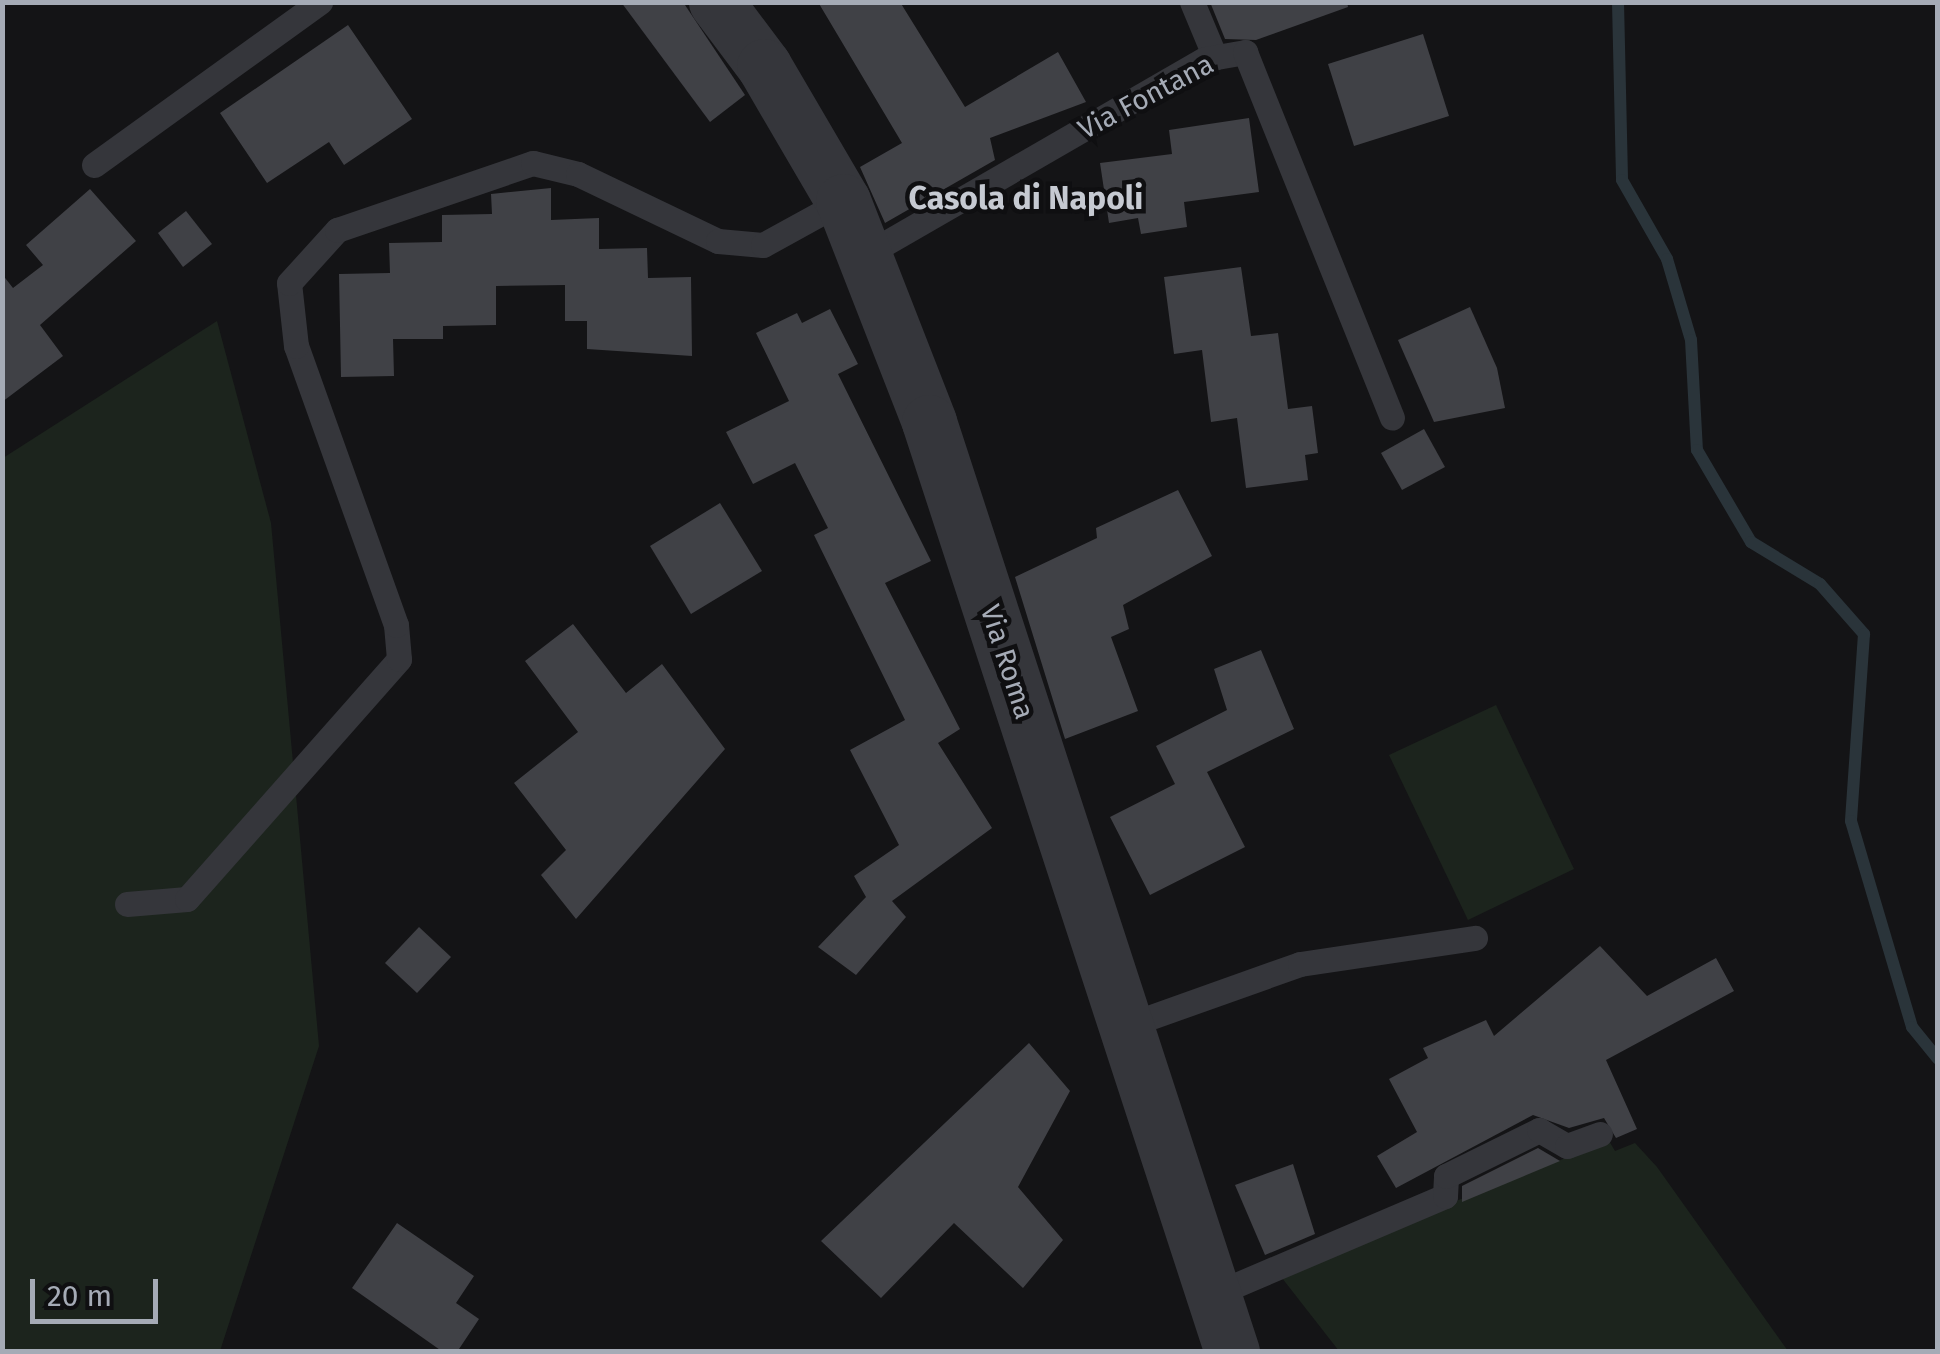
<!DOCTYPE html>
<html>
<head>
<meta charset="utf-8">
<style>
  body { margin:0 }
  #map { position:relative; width:1940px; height:1354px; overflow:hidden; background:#141416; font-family:"Fira Sans",sans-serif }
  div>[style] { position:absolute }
  .green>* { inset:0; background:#1c241d }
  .stream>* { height:12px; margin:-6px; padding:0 6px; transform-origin:6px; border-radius:6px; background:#2a343a }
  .building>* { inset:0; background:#404146 }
  .service>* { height:25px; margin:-12.5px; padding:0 12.5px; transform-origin:12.5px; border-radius:12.5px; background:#35363b }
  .tertiary>* { height:55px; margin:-27.5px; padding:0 27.5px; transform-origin:27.5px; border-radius:27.5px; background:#35363b }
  span { translate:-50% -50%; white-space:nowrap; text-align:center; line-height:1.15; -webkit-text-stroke:9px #0f0f11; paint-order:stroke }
  .street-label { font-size:28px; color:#a5abb6 }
  .quarter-label { font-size:32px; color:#c6cad2; font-weight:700 }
  .frame { position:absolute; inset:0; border:5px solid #a5abb6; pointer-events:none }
  .scale { position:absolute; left:30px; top:1279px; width:128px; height:45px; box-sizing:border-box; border:5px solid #a5abb6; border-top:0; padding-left:12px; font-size:30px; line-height:35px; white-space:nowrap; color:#a5abb6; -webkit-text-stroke:8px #0f0f11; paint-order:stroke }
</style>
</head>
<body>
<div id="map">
  <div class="green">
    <div style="clip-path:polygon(217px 321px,271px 523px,319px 1046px,220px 1351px,3px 1352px,3px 458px)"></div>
    <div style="clip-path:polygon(1496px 705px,1574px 869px,1468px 920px,1389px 755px)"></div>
    <div style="clip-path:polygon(1609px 1141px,1615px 1151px,1635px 1143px,1657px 1167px,1788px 1351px,1339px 1351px,1282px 1278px,1293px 1265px)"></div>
  </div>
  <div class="stream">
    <div style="left:1618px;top:2px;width:178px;rotate:88.7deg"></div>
    <div style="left:1622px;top:180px;width:91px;rotate:60.3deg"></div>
    <div style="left:1667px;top:259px;width:84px;rotate:73.5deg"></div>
    <div style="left:1691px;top:340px;width:110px;rotate:86.9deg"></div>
    <div style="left:1697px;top:450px;width:107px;rotate:59.6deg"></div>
    <div style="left:1751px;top:542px;width:81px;rotate:31.3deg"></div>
    <div style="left:1820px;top:584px;width:67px;rotate:48.7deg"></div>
    <div style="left:1864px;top:634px;width:187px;rotate:94deg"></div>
    <div style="left:1851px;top:821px;width:215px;rotate:73.5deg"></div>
    <div style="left:1912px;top:1027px;width:41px;rotate:50.9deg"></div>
  </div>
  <div class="building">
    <div style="clip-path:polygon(621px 2px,683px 2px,745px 95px,710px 122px)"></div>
    <div style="clip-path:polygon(818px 2px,900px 2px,965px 107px,1058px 52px,1086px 102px,990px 138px,995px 160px,885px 223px,860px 167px,902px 143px)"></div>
    <div style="clip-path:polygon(1210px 2px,1347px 2px,1348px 7px,1256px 40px,1225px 39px)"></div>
    <div style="clip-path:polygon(348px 25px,412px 119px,344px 165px,329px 142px,267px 183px,220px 113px)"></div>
    <div style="clip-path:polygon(1423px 34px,1449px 116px,1354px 146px,1328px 64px)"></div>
    <div style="clip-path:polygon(1249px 118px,1259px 192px,1184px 202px,1187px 227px,1141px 234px,1138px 218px,1109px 223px,1100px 163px,1172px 154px,1169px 130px)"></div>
    <div style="clip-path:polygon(551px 188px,551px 220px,599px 218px,599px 249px,647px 248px,648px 278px,691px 277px,692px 356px,587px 349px,587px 321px,565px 321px,565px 285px,496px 286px,496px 325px,443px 326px,443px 339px,393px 339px,394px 376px,341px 377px,339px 274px,390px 273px,389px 243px,442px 242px,442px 215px,492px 214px,491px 194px)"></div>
    <div style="clip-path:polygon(90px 189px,136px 241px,40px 325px,63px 356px,2px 402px,2px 274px,13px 288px,43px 265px,26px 245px)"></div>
    <div style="clip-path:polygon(186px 211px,212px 244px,183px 267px,158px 233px)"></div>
    <div style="clip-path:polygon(1241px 267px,1251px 336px,1278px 333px,1288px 409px,1312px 406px,1318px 453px,1305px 455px,1308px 480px,1246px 488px,1237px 418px,1211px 422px,1202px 350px,1174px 354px,1164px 277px)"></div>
    <div style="clip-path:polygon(1470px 307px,1497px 368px,1505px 408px,1434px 422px,1398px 340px)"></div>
    <div style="clip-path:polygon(830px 309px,858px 364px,838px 374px,931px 561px,885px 583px,960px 729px,938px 743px,992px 828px,892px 901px,906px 917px,856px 975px,818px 947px,866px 897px,854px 876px,899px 845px,850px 750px,905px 720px,814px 535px,828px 528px,795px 463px,753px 484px,726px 432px,789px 401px,756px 333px,797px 313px,802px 323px)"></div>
    <div style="clip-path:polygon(1424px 429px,1445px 467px,1402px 490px,1381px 453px)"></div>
    <div style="clip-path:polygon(1178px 490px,1212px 556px,1123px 605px,1129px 629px,1111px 637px,1138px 711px,1065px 739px,1015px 577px,1097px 538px,1096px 528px)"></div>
    <div style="clip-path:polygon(720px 503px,762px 571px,691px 614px,650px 546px)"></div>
    <div style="clip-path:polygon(573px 624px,626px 693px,662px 664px,725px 749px,576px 919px,541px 875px,566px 850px,514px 783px,578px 732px,525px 661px)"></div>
    <div style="clip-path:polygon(1261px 650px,1294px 729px,1207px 772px,1245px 847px,1150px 895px,1110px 817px,1175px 784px,1156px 746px,1227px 710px,1214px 669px)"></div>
    <div style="clip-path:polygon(419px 927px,451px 957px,417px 993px,385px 963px)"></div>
    <div style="clip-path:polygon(1600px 946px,1647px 996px,1716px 958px,1734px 991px,1606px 1060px,1637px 1129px,1616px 1138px,1604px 1118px,1569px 1128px,1533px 1115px,1396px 1188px,1377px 1156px,1417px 1132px,1389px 1079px,1428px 1058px,1423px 1048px,1486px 1020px,1494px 1036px)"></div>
    <div style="clip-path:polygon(1029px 1043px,1070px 1091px,1018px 1187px,1063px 1240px,1023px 1288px,954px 1223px,881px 1298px,821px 1241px)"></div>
    <div style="clip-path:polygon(1538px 1148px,1560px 1161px,1462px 1202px,1462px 1186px)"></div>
    <div style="clip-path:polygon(1293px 1164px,1315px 1234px,1265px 1255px,1235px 1185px)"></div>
    <div style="clip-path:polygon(397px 1223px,474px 1276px,456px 1303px,479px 1319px,457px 1352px,443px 1352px,352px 1288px)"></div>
  </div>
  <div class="service">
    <div style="left:1192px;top:2px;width:60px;rotate:67.3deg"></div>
    <div style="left:94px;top:165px;width:279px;rotate:-35.8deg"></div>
    <div style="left:865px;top:255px;width:392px;rotate:-30deg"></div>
    <div style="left:1205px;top:59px;width:41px;rotate:-9.9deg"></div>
    <div style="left:1245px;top:52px;width:394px;rotate:68.1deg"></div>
    <div style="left:127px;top:904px;width:60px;rotate:-4.8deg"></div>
    <div style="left:187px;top:899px;width:320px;rotate:-48.5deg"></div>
    <div style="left:399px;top:659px;width:34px;rotate:-95deg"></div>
    <div style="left:396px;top:625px;width:296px;rotate:-109.7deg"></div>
    <div style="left:296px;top:346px;width:63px;rotate:-96.3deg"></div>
    <div style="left:289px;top:283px;width:72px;rotate:-47.8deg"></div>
    <div style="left:337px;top:230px;width:207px;rotate:-18.9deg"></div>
    <div style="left:533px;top:163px;width:46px;rotate:13.7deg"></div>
    <div style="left:578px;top:174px;width:155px;rotate:25.6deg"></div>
    <div style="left:718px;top:241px;width:45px;rotate:5.1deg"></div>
    <div style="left:763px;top:245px;width:91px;rotate:-28.8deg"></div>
    <div style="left:1123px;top:1027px;width:188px;rotate:-19.6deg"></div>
    <div style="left:1300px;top:964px;width:177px;rotate:-8.5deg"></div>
    <div style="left:1215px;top:1294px;width:250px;rotate:-23.1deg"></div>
    <div style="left:1445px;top:1196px;width:20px;rotate:-87deg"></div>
    <div style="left:1446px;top:1176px;width:104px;rotate:-26.3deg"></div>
    <div style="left:1539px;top:1130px;width:32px;rotate:30deg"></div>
    <div style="left:1567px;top:1146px;width:35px;rotate:-20deg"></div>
  </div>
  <div class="tertiary">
    <div style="left:716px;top:2px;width:80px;rotate:53.1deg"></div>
    <div style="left:764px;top:66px;width:156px;rotate:59.7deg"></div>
    <div style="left:843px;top:201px;width:237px;rotate:68.7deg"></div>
    <div style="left:929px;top:422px;width:978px;rotate:71.95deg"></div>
  </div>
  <div class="street-label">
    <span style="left:1146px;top:97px;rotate:-28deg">Via Fontana</span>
    <span style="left:1007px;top:662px;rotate:72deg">Via Roma</span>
  </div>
  <div class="quarter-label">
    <span style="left:1026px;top:198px">Casola di Napoli</span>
  </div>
  <div class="frame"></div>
  <div class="scale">20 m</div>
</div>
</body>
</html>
